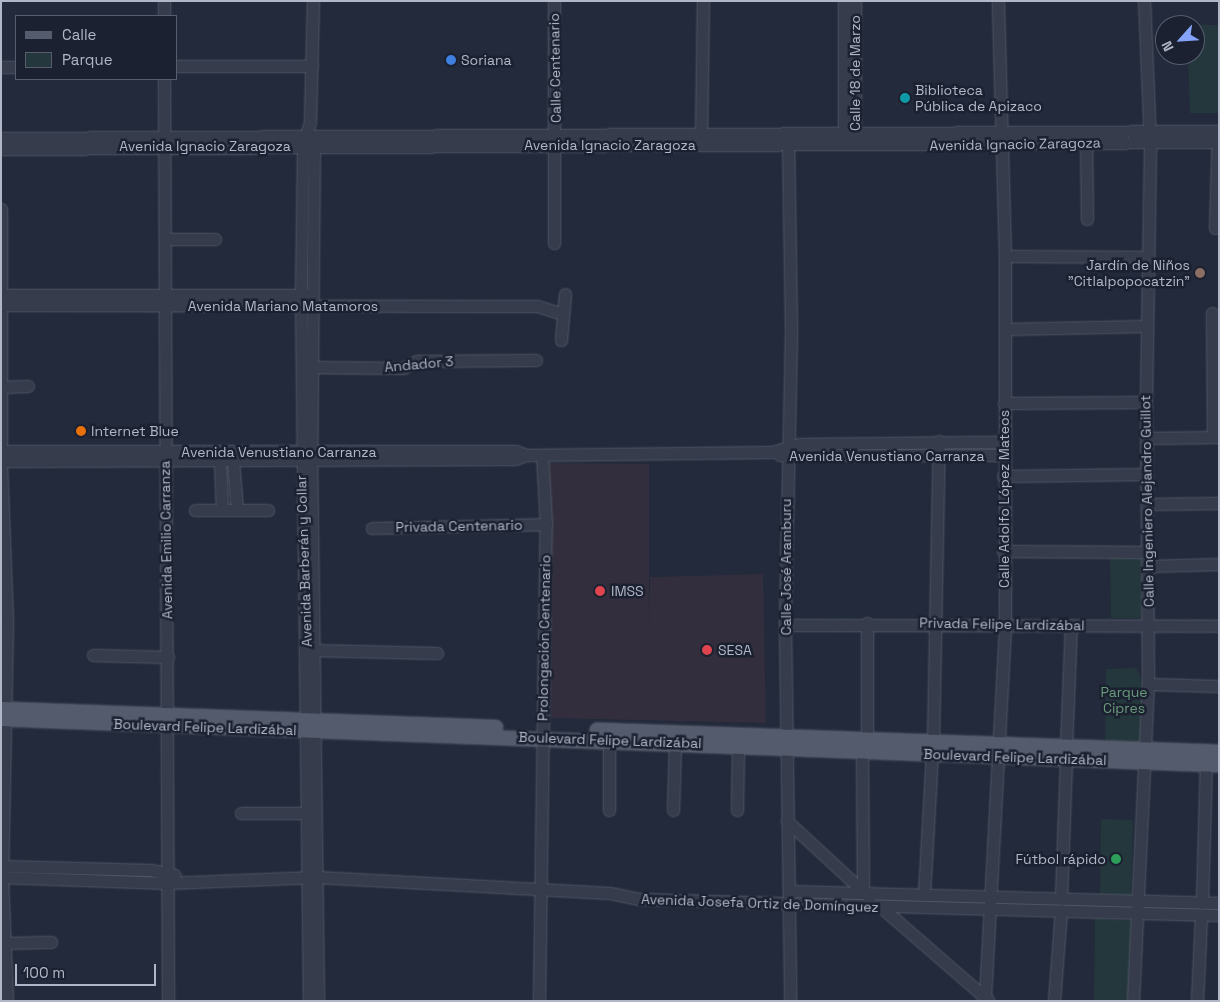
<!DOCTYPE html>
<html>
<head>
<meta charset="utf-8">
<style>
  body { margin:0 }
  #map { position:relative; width:1220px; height:1002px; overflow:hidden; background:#222a3b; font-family:"Space Grotesk",sans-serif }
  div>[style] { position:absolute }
  .medical>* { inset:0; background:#322e3d }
  .green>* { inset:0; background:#24373c }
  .roads { filter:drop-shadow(0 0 1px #515766) drop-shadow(0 0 1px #515766) }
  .minor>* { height:11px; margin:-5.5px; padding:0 5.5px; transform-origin:5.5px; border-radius:5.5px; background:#363c4c }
  .major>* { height:14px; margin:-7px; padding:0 7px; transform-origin:7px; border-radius:7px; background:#545b6c }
  .dots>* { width:14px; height:14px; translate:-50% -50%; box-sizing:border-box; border:2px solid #1b2130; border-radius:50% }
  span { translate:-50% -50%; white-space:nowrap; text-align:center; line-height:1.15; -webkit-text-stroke:5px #1b2130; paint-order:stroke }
  .poi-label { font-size:14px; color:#b1b7c7 }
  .left { translate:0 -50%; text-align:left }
  .right { translate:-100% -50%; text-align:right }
  .street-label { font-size:14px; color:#b1b7c7 }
  .park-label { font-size:14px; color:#689979 }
  .frame { position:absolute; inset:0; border:2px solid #b1b7c7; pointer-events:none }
  .legend { position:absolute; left:15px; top:15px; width:162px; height:65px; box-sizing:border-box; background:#1b2130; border:1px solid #575d6c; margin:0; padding:6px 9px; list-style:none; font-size:15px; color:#b1b7c7 }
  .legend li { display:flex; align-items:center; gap:10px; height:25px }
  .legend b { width:25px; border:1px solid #575d6c }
  .north { position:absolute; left:1155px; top:15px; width:50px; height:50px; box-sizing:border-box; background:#1b2130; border:1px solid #575d6c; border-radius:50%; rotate:244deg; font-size:14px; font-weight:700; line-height:20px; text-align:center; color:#b1b7c7 }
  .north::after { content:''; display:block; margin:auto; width:18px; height:22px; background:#84a3f9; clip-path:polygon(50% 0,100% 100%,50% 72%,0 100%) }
  .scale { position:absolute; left:15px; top:964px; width:141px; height:22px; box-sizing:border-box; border:2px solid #b1b7c7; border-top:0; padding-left:6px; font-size:15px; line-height:18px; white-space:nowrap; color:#b1b7c7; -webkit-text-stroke:4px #1b2130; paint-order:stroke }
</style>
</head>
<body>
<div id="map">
  <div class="medical">
    <div style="clip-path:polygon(549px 463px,649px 464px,649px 632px,650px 577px,763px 574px,766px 723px,551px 718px)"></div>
  </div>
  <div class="green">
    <div style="clip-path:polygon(1195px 25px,1219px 25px,1219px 113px,1190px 113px,1188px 55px,1195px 55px)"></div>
    <div style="clip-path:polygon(1110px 555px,1141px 555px,1141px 618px,1111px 618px)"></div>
    <div style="clip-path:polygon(1136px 668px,1142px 679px,1142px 742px,1105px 741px,1106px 669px)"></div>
    <div style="clip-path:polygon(1101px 819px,1133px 820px,1131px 898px,1100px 896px)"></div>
    <div style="clip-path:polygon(1095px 918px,1132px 921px,1129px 1001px,1094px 1001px)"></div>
  </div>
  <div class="roads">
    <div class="minor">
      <div style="left:164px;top:16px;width:15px;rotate:-90deg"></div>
      <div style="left:176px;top:66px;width:136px"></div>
      <div style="left:1px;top:67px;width:15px"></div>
      <div style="left:164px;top:79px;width:922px;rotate:89.75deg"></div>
      <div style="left:1086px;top:136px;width:83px;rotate:89.3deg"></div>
      <div style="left:1px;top:138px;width:1218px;rotate:-0.33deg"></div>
      <div style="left:314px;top:138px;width:313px;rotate:90.5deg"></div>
      <div style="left:311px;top:451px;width:550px;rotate:89.27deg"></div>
      <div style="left:788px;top:138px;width:195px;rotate:89.1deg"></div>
      <div style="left:791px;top:333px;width:292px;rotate:91.2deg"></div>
      <div style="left:785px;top:625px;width:376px;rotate:89.2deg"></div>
      <div style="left:844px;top:139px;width:138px;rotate:-90deg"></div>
      <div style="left:701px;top:140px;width:139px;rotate:-89.2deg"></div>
      <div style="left:855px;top:141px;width:140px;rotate:-90deg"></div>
      <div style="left:1px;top:149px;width:1218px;rotate:-0.33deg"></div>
      <div style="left:1px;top:209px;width:247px;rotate:90deg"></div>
      <div style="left:1215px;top:228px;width:93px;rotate:-88.2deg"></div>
      <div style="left:167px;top:239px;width:48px"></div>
      <div style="left:554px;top:243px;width:242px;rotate:-90deg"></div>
      <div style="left:1005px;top:256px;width:143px;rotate:0.4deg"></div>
      <div style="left:1px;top:295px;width:307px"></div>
      <div style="left:1px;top:305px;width:536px;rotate:0.11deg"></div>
      <div style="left:537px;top:306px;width:27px;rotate:17deg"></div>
      <div style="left:1212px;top:313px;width:124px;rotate:89.5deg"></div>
      <div style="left:1005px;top:329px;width:142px;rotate:-1.2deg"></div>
      <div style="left:561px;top:340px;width:46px;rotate:-85deg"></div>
      <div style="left:307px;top:367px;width:96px;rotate:0.6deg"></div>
      <div style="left:403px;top:368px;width:16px;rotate:-27deg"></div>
      <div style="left:417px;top:361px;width:119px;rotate:-0.5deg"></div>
      <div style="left:1px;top:387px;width:27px;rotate:-2deg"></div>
      <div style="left:1004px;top:403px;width:142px;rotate:-0.4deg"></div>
      <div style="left:1147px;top:438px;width:72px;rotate:-0.8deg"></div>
      <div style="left:1px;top:451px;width:515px"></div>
      <div style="left:516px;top:451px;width:11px;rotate:22deg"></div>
      <div style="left:780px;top:455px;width:224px"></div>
      <div style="left:1px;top:461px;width:514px;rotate:-0.22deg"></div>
      <div style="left:515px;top:459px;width:12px;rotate:-20deg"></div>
      <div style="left:526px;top:455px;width:246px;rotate:-0.7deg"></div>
      <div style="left:772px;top:452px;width:29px;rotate:-16deg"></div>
      <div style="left:800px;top:444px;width:204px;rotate:-0.6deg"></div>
      <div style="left:220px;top:461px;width:49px;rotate:87.7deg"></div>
      <div style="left:233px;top:461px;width:49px;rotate:85.3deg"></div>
      <div style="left:1px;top:464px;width:158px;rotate:87.8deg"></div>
      <div style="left:7px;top:622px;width:255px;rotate:91.1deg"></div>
      <div style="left:2px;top:877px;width:124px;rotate:87.7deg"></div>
      <div style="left:1003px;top:476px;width:144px;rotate:-0.8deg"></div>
      <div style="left:1147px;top:504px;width:72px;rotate:-0.8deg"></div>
      <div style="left:195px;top:510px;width:73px"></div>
      <div style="left:372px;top:528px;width:174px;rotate:-1.3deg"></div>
      <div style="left:1003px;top:551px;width:144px;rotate:0.4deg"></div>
      <div style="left:1147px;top:566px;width:72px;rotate:-1.6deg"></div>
      <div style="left:785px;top:625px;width:434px;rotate:0.1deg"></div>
      <div style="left:311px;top:650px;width:126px;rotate:1.4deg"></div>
      <div style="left:93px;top:655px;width:75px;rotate:1.5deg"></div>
      <div style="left:1148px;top:684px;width:71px;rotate:1.6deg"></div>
      <div style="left:867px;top:738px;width:115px;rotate:-90deg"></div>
      <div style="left:933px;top:741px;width:300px;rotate:-88.9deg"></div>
      <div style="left:1066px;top:747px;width:122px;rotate:-87.7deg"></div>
      <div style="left:862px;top:752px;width:140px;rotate:89.6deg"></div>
      <div style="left:609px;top:810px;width:70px;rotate:-90deg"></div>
      <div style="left:673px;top:810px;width:68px;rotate:-88.3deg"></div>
      <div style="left:737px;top:810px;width:66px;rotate:-89.1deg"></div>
      <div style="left:241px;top:813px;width:73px"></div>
      <div style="left:787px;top:821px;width:112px;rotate:42.8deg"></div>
      <div style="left:1px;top:866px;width:150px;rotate:1.5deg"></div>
      <div style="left:151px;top:870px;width:24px;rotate:12deg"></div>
      <div style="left:1px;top:877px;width:166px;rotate:2.1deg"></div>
      <div style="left:167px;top:883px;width:149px;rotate:-2.3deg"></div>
      <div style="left:316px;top:877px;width:294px;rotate:3.1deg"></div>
      <div style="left:610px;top:893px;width:30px;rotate:12deg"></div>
      <div style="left:639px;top:899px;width:580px;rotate:1.58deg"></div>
      <div style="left:789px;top:891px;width:430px;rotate:1.6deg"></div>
      <div style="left:924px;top:895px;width:141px;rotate:-86.8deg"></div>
      <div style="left:1061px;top:897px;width:139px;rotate:-87.9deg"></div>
      <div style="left:1202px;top:903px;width:139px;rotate:-88.4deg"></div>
      <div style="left:881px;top:907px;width:142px;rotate:41deg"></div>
      <div style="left:6px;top:943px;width:45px;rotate:-1.3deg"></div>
      <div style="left:985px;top:997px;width:373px;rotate:-86.9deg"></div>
      <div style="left:1005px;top:625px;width:369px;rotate:-90deg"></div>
      <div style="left:1005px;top:256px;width:255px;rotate:-91.6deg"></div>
      <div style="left:309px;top:1001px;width:706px;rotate:-90.65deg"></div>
      <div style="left:301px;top:295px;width:150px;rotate:-89.2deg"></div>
      <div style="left:303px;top:145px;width:24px;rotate:-73deg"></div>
      <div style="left:310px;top:122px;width:121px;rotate:-88.6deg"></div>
      <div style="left:539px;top:1001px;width:477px;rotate:-89.2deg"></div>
      <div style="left:546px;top:524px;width:69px;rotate:-93.3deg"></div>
      <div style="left:1054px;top:1001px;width:91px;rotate:-85.6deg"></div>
      <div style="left:1133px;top:1001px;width:317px;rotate:-87.3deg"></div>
      <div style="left:1148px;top:684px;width:282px;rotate:-90.4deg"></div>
      <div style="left:1146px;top:402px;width:260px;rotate:-89.1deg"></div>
      <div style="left:1150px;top:142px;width:141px;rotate:-92.4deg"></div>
      <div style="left:1197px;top:1001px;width:86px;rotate:-87.3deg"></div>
    </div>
    <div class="major">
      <div style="left:1px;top:709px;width:495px;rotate:2.1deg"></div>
      <div style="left:1px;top:719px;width:1219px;rotate:2.16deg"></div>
      <div style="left:597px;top:730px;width:622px;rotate:2.03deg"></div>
    </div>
  </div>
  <div class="dots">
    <div style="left:451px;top:60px;background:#3f7fe0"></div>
    <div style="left:905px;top:98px;background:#0f9aa8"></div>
    <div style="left:1200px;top:273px;background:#8d6e63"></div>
    <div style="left:81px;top:431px;background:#e8710a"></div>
    <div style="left:600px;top:591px;background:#e0444e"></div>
    <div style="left:707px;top:650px;background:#e0444e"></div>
    <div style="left:1116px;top:859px;background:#2e9e5b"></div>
  </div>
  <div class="poi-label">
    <span class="left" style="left:461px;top:60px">Soriana</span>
    <span class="left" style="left:915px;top:98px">Biblioteca<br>Pública de Apizaco</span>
    <span class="right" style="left:1190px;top:273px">Jardín de Niños<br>"Citlalpopocatzin"</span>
    <span class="left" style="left:91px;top:431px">Internet Blue</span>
    <span class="left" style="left:611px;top:591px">IMSS</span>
    <span class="left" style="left:718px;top:650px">SESA</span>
    <span class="right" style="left:1106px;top:859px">Fútbol rápido</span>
  </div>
  <div class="street-label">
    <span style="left:555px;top:68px;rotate:-91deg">Calle Centenario</span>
    <span style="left:855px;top:73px;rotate:-90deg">Calle 18 de Marzo</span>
    <span style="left:1015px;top:144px;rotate:-1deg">Avenida Ignacio Zaragoza</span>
    <span style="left:610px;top:145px">Avenida Ignacio Zaragoza</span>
    <span style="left:205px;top:146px">Avenida Ignacio Zaragoza</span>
    <span style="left:283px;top:306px">Avenida Mariano Matamoros</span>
    <span style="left:419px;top:364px;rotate:-5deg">Andador 3</span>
    <span style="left:279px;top:452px">Avenida Venustiano Carranza</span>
    <span style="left:887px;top:456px">Avenida Venustiano Carranza</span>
    <span style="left:1004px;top:499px;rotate:-90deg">Calle Adolfo López Mateos</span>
    <span style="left:1147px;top:501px;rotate:-91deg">Calle Ingeniero Alejandro Guillot</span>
    <span style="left:459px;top:526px;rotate:-1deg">Privada Centenario</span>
    <span style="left:166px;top:540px;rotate:-91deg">Avenida Emilio Carranza</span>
    <span style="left:304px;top:561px;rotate:-92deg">Avenida Barberán y Collar</span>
    <span style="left:786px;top:567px;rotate:-90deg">Calle José Aramburu</span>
    <span style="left:1002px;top:624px;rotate:1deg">Privada Felipe Lardizábal</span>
    <span style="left:544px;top:638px;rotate:-89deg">Prolongación Centenario</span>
    <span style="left:205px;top:727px;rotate:2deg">Boulevard Felipe Lardizábal</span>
    <span style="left:610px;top:740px;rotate:2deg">Boulevard Felipe Lardizábal</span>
    <span style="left:1015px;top:757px;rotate:2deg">Boulevard Felipe Lardizábal</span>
    <span style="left:760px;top:903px;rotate:2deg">Avenida Josefa Ortiz de Domínguez</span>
  </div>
  <div class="park-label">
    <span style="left:1124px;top:700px">Parque<br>Cipres</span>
  </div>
  <div class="frame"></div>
  <ul class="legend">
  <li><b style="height:6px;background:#545b6c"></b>Calle</li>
  <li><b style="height:14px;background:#24373c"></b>Parque</li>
  </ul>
  <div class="north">N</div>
  <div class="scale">100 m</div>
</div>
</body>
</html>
